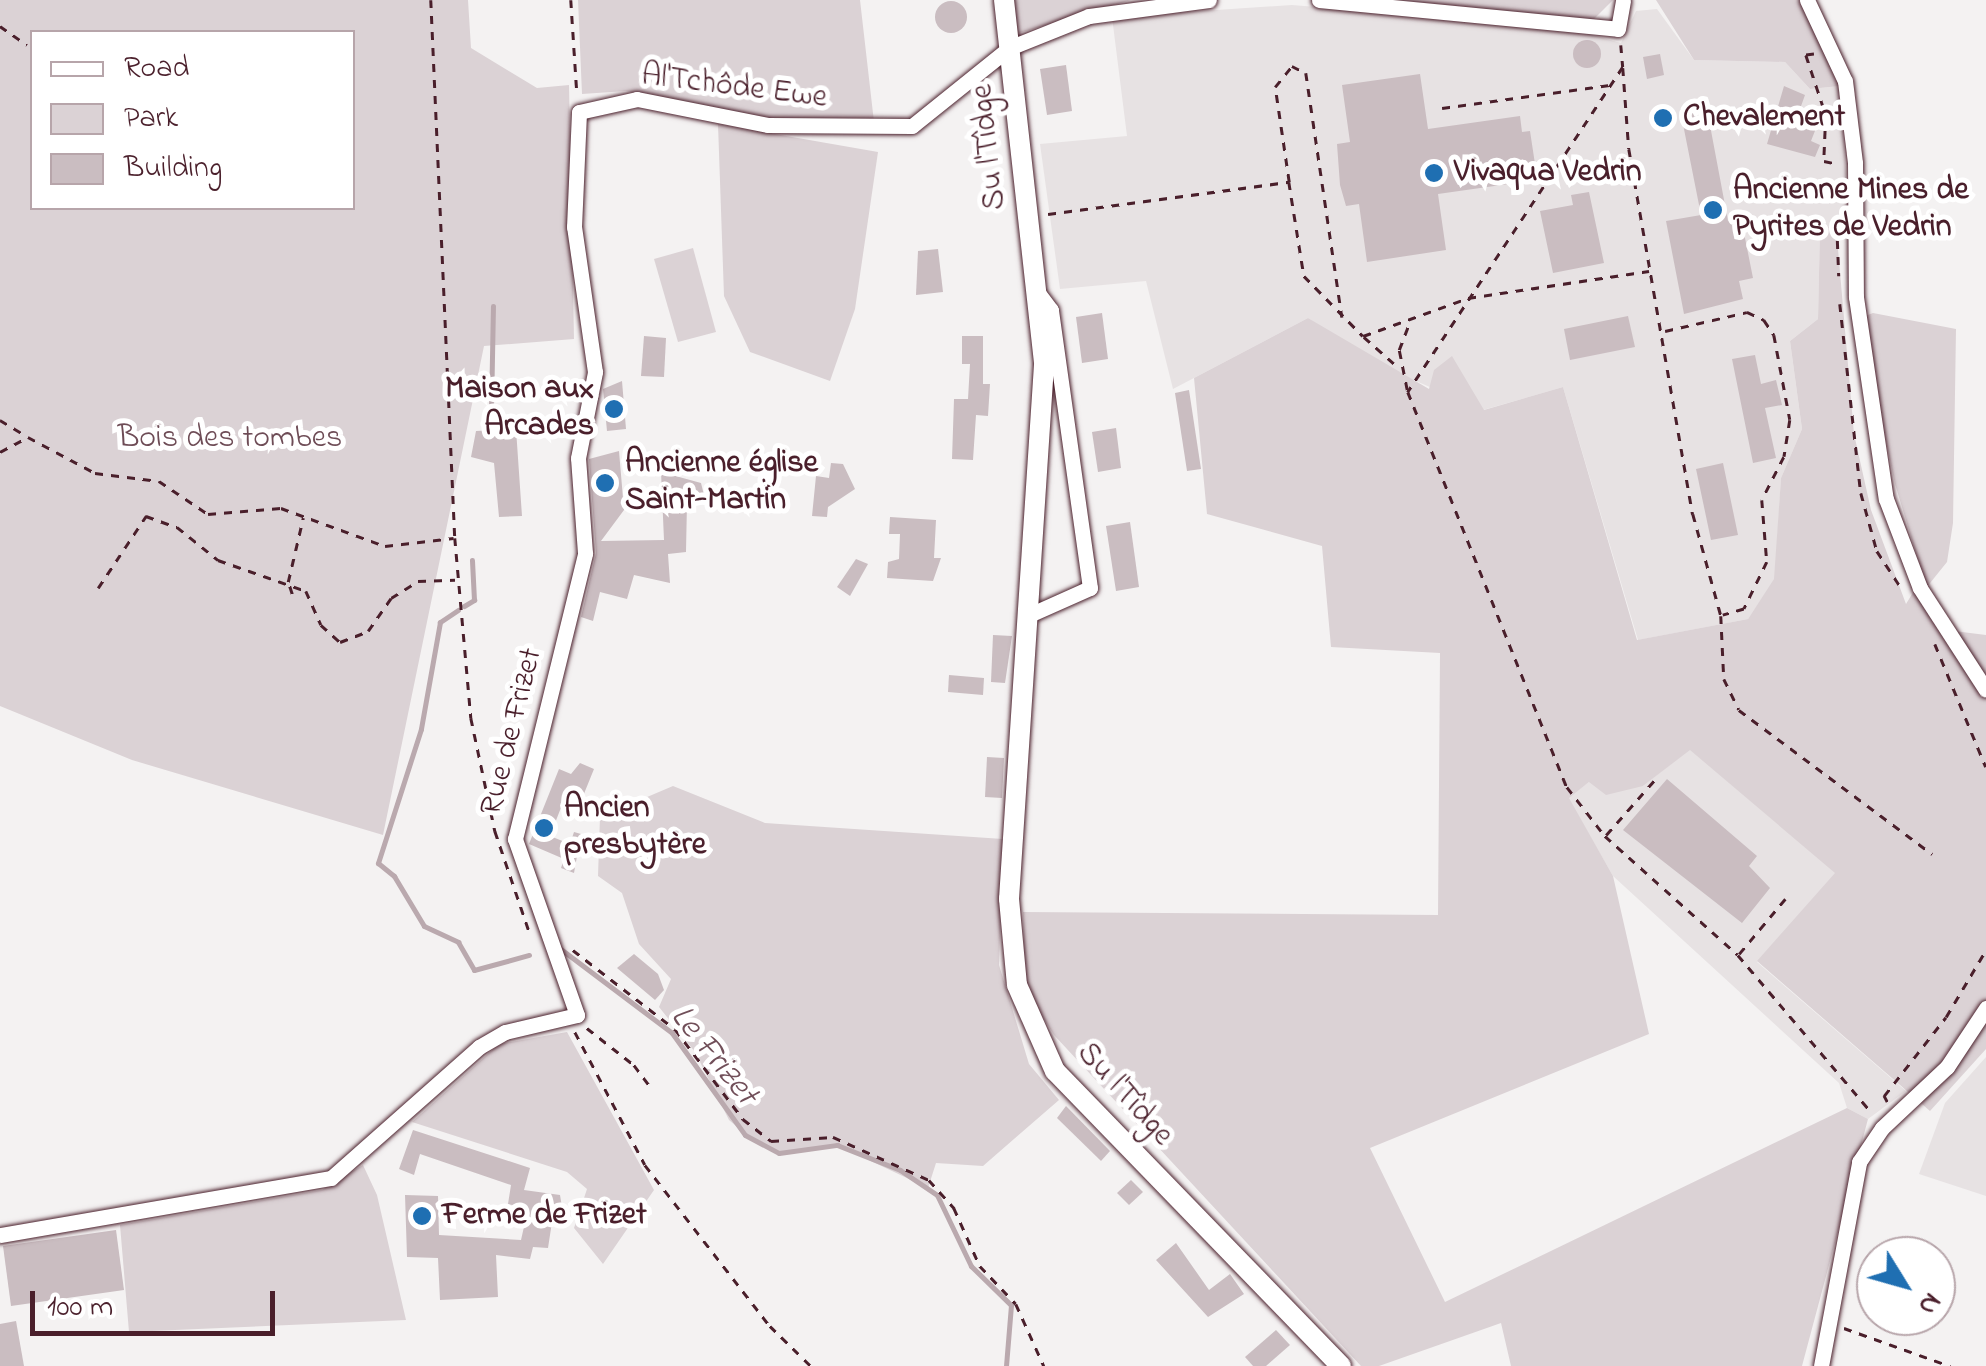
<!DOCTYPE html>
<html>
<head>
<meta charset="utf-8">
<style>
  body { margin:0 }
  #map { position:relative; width:1986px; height:1366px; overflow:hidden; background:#f4f2f2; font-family:"Indie Flower",sans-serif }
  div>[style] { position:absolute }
  .built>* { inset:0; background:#e7e2e3 }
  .green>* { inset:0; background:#dbd2d5 }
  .stream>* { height:5px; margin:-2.5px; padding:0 2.5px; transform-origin:2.5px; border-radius:2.5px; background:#baa9ae }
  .building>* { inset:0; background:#cabdc1 }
  .round { border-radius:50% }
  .path>* { height:2.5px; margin-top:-1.25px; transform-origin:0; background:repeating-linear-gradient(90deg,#4a1f2b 0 8px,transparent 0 16px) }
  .roads { filter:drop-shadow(0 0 2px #4a1f2b) drop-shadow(0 0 2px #4a1f2b) }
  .minor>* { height:15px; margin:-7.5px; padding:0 7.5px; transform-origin:7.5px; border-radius:7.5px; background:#fff }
  .tertiary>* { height:20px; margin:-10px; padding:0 10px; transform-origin:10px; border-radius:10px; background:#fff }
  .dots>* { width:28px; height:28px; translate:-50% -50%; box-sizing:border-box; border:5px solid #fff; border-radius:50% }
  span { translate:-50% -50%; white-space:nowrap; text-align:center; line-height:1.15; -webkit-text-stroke:10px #fff; paint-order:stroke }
  .street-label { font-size:32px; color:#4a1f2b }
  .poi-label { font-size:32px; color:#4a1f2b; font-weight:700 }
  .left { translate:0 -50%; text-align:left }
  .right { translate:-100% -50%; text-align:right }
  .park-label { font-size:32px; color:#6e4c56 }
  .water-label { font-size:35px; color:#714f59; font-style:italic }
  .legend { position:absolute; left:30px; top:30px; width:325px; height:180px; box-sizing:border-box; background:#fff; border:2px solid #b7a5aa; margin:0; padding:12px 18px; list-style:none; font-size:30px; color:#4a1f2b }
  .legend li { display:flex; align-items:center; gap:20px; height:50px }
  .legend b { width:50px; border:2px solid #b7a5aa }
  .north { position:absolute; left:1856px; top:1236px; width:100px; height:100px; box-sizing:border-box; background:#fff; border:2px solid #b7a5aa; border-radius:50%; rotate:127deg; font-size:28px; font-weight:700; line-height:40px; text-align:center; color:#4a1f2b }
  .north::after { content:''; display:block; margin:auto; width:35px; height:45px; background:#1f6fb2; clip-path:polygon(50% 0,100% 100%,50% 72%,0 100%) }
  .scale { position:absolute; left:30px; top:1291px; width:245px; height:45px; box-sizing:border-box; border:5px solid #4a1f2b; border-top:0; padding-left:12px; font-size:30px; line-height:35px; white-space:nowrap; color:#4a1f2b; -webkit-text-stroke:8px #fff; paint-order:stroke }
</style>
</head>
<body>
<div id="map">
  <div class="built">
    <div style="clip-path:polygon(1292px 5px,1567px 28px,1621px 43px,1636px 11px,1657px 9px,1694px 60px,1785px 62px,1810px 89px,1840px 86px,1849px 223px,1820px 229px,1818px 319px,1790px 341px,1802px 429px,1781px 478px,1775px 579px,1748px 619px,1638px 640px,1563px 387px,1483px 410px,1379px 365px,1308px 318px,1173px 389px,1146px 281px,1060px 289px,1040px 144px,1127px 136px,1112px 17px)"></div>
    <div style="clip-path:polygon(1690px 749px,1836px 873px,1757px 962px,1906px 1091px,1868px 1119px,1847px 1108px,1839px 1083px,1613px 876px,1568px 798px,1589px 782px,1643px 786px)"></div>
    <div style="clip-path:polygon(1986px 1057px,1986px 1196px,1919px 1174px,1945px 1103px)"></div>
  </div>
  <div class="green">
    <div style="clip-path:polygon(evenodd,0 0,468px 0,471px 48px,537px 88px,569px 85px,574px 339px,484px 346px,383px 835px,132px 760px,0 706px,0 0,32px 32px,352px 32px,352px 208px,32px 208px,32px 32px)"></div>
    <div style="clip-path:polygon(578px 0,860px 0,874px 122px,766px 120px,626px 91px,582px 94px)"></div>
    <div style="clip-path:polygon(1008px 0,1131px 0,1019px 33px,1010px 25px)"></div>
    <div style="clip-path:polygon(1398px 0,1613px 0,1593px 20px)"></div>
    <div style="clip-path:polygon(1656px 0,1799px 0,1840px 86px,1810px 89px,1785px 62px,1694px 60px)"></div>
    <div style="clip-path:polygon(718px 124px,878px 152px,855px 309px,830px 381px,750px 352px,724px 296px)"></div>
    <div style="clip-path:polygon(1836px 226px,1854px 434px,1871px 510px,1906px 604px,1923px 576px,1895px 484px,1860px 318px,1873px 313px,1956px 329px,1953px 523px,1947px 562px,1922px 593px,1946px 630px,1986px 635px,1986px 1049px,1930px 1111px,1757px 961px,1835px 873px,1690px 750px,1643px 786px,1606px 795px,1589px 782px,1569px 798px,1613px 876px,1649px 1034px,1370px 1148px,1445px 1302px,1847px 1108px,1868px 1119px,1802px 1366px,1511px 1366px,1501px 1323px,1379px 1366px,1361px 1366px,1054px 1035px,1025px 989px,1023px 912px,1438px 915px,1440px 653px,1331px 647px,1322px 546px,1207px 514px,1194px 378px,1308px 318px,1429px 389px,1434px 370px,1452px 356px,1484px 410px,1563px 387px,1637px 640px,1748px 619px,1774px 579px,1781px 478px,1802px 429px,1790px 341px,1818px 319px,1820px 228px)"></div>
    <div style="clip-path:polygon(693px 248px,716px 332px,678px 342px,654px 259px)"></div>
    <div style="clip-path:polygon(673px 786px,765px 823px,1003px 839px,999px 965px,1029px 1064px,1059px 1100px,983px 1166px,936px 1163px,928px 1188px,837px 1145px,779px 1153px,749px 1137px,729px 1120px,695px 1052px,659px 1007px,671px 979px,639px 944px,622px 893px,598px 876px,600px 817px)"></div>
    <div style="clip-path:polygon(567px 1032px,654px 1190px,603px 1264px,574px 1228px,587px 1189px,567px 1172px,412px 1122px,499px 1044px)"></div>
    <div style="clip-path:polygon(363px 1165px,377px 1195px,406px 1320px,129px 1332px,120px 1225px,322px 1190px)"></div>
  </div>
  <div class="stream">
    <div style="left:491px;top:409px;width:103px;rotate:-88.9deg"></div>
    <div style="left:464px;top:606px;width:12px;rotate:-31deg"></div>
    <div style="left:474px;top:600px;width:40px;rotate:-92.9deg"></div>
    <div style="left:458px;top:610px;width:22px;rotate:146deg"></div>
    <div style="left:440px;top:622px;width:109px;rotate:100.1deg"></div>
    <div style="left:421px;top:729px;width:141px;rotate:107.8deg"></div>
    <div style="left:378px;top:863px;width:21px;rotate:39deg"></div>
    <div style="left:394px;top:876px;width:58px;rotate:59deg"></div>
    <div style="left:424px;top:926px;width:38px;rotate:25deg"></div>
    <div style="left:458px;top:942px;width:32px;rotate:60deg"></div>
    <div style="left:474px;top:970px;width:57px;rotate:-15.3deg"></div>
    <div style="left:558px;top:947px;width:143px;rotate:37deg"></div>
    <div style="left:672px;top:1033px;width:125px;rotate:54.4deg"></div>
    <div style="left:745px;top:1135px;width:38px;rotate:28deg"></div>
    <div style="left:779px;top:1153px;width:59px;rotate:-7.9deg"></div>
    <div style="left:837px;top:1145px;width:68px;rotate:21.6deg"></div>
    <div style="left:900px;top:1170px;width:45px;rotate:34deg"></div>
    <div style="left:937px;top:1195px;width:79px;rotate:64.4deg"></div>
    <div style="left:971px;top:1266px;width:56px;rotate:44.3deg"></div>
    <div style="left:1011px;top:1305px;width:61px;rotate:94.7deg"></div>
  </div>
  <div class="building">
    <div class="round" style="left:935px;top:1px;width:32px;height:32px"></div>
    <div class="round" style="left:1573px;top:40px;width:28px;height:28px"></div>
    <div style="clip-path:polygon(1660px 54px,1664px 75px,1647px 79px,1643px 57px)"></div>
    <div style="clip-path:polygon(1066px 65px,1072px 111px,1047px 115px,1040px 69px)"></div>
    <div style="clip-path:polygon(1420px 74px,1428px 129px,1520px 116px,1522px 132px,1530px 131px,1535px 164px,1527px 165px,1529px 181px,1438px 194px,1446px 250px,1367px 262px,1359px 204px,1346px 206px,1340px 185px,1337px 144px,1350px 142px,1342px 85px)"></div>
    <div style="clip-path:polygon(1784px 86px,1805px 95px,1800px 109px,1820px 118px,1811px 141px,1820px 145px,1815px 157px,1767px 144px)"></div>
    <div style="clip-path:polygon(1706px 104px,1728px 221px,1741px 218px,1753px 278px,1739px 281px,1743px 299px,1684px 314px,1666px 221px,1701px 215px,1680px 109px)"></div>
    <div style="clip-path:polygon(1589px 192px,1604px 263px,1553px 273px,1540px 211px,1573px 205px,1571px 195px)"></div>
    <div style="clip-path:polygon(938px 249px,943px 292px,916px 295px,918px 251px)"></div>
    <div style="clip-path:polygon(1102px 313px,1108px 359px,1082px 363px,1076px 317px)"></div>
    <div style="clip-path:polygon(1628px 316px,1635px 347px,1570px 360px,1564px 329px)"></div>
    <div style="clip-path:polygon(644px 336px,666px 338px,664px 377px,641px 376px)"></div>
    <div style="clip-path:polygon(962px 336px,983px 336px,983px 384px,990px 384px,988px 416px,976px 415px,973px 460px,952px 459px,954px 399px,968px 399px,970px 364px,962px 364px)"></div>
    <div style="clip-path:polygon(1755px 355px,1761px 384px,1776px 380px,1782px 405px,1765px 408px,1776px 458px,1753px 463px,1732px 359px)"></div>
    <div style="clip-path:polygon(622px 381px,626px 429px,607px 431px,603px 389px)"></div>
    <div style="clip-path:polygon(1189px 390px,1201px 469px,1187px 471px,1175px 393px)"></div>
    <div style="clip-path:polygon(1116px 428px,1121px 468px,1098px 472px,1092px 432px)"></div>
    <div style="clip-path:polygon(516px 429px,522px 516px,499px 517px,494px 463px,471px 457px,476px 431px)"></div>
    <div style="clip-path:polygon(619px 451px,624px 510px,601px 541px,664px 540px,661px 472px,701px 483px,706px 503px,687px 503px,686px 552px,668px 554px,670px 583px,634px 575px,627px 599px,600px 592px,593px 621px,581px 617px,596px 553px,589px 459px)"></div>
    <div style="clip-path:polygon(831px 463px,843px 464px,855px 489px,828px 507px,827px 517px,812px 516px,816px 476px,829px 478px)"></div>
    <div style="clip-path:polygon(1723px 463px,1738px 535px,1711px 540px,1696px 469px)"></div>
    <div style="clip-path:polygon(890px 517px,936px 520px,934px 558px,941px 558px,933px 581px,887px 578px,888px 562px,899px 559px,900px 534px,889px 534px)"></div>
    <div style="clip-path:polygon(1130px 522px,1139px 587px,1116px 591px,1106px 526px)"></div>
    <div style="clip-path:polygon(856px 559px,868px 564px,850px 596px,837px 587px)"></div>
    <div style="clip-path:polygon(993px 635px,1012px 636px,1005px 683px,991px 682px)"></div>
    <div style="clip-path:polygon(949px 675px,984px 678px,983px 695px,948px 692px)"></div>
    <div style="clip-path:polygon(987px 757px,1004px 758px,1002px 798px,985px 797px)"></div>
    <div style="clip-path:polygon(580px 763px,594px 769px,577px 811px,562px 805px,550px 836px,570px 844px,574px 832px,581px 834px,574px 873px,561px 868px,564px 859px,529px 844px,559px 769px,571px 774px)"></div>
    <div style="clip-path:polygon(1667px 779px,1757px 856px,1749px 866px,1770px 888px,1742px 923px,1623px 830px)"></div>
    <div style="clip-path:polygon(634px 954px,658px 974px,664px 990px,655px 1000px,617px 968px)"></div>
    <div style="clip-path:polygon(1066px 1106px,1110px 1151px,1101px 1161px,1057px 1118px)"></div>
    <div style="clip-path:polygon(413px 1130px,530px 1168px,524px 1190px,560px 1195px,565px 1225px,552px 1222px,548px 1248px,533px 1247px,530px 1259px,496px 1255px,498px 1297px,440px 1300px,438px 1258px,407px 1257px,405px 1195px,438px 1196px,439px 1235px,521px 1240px,528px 1209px,508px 1204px,511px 1185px,420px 1154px,414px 1175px,399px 1169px)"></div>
    <div style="clip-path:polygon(1131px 1180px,1143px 1192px,1129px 1205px,1117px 1193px)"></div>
    <div style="clip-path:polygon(116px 1230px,124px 1290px,11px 1306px,3px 1246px)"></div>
    <div style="clip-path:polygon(1176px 1243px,1209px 1290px,1230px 1274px,1244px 1294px,1208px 1317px,1156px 1260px)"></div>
    <div style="clip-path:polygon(16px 1321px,24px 1366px,0 1366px,0 1324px)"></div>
    <div style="clip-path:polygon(1276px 1330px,1290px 1345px,1266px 1366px,1253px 1366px,1245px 1357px)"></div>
  </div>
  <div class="path">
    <div style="left:431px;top:0;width:539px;rotate:87.45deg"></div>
    <div style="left:455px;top:538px;width:181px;rotate:84.9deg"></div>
    <div style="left:471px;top:718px;width:116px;rotate:78deg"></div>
    <div style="left:495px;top:831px;width:109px;rotate:71.2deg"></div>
    <div style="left:571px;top:0;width:93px;rotate:86.3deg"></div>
    <div style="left:0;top:26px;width:33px;rotate:35deg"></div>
    <div style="left:1621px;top:45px;width:22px;rotate:85deg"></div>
    <div style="left:1623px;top:67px;width:390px;rotate:123.5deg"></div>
    <div style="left:1408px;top:392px;width:426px;rotate:68.1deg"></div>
    <div style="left:1567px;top:787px;width:62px;rotate:52.2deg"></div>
    <div style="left:1605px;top:836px;width:178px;rotate:41.8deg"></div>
    <div style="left:1738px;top:955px;width:207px;rotate:49.7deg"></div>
    <div style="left:1814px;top:54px;width:8px;rotate:173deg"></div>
    <div style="left:1806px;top:55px;width:63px;rotate:71.6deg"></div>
    <div style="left:1826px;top:115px;width:46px;rotate:92.5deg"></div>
    <div style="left:1824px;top:161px;width:14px;rotate:12deg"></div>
    <div style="left:1623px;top:68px;width:81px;rotate:85.8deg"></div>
    <div style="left:1629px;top:149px;width:371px;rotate:80.1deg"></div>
    <div style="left:1693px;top:514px;width:106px;rotate:74.6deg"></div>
    <div style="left:1721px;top:616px;width:63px;rotate:87.3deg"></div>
    <div style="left:1724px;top:679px;width:34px;rotate:64deg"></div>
    <div style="left:1739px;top:710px;width:241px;rotate:36.7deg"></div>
    <div style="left:1442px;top:108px;width:171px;rotate:-7.8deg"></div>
    <div style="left:1289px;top:182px;width:96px;rotate:-98.4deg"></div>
    <div style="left:1275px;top:87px;width:27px;rotate:-51deg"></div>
    <div style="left:1292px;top:66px;width:16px;rotate:27deg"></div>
    <div style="left:1306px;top:73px;width:247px;rotate:81.6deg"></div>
    <div style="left:1048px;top:214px;width:243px;rotate:-7.6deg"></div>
    <div style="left:1289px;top:182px;width:95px;rotate:80.9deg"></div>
    <div style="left:1304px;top:276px;width:84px;rotate:45.5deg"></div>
    <div style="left:1363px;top:336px;width:112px;rotate:-19.9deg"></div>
    <div style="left:1468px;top:298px;width:183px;rotate:-8.5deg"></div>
    <div style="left:1837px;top:225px;width:51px;rotate:87.8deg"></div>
    <div style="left:1840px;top:304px;width:190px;rotate:83.7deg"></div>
    <div style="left:1861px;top:493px;width:60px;rotate:74.6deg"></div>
    <div style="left:1877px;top:551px;width:42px;rotate:56.7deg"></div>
    <div style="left:1665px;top:331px;width:84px;rotate:-13deg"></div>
    <div style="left:1747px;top:312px;width:19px;rotate:25deg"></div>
    <div style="left:1764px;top:320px;width:18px;rotate:56deg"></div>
    <div style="left:1774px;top:335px;width:86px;rotate:79.3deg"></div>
    <div style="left:1790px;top:420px;width:37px;rotate:99deg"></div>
    <div style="left:1784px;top:457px;width:48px;rotate:117.1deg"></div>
    <div style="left:1762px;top:500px;width:62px;rotate:85.4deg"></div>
    <div style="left:1767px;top:562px;width:52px;rotate:116.1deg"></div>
    <div style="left:1744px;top:609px;width:22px;rotate:164deg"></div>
    <div style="left:1364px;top:337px;width:47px;rotate:41.5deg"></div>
    <div style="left:1407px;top:390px;width:41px;rotate:-101.3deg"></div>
    <div style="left:1399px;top:350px;width:30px;rotate:-69deg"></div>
    <div style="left:0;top:420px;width:31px;rotate:31deg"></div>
    <div style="left:0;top:452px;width:32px;rotate:-28deg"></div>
    <div style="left:28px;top:437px;width:76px;rotate:28.2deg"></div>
    <div style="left:95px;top:473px;width:64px;rotate:7.1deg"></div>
    <div style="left:159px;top:481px;width:59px;rotate:34deg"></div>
    <div style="left:208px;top:514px;width:73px;rotate:-4.7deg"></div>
    <div style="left:281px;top:508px;width:111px;rotate:20.1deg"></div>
    <div style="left:385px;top:546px;width:69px;rotate:-6.6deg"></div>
    <div style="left:98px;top:588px;width:87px;rotate:-56.3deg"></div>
    <div style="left:146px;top:516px;width:33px;rotate:20deg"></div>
    <div style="left:177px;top:527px;width:53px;rotate:38.8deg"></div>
    <div style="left:218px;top:560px;width:93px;rotate:19.4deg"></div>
    <div style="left:306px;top:591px;width:37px;rotate:66deg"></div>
    <div style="left:321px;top:625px;width:25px;rotate:42deg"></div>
    <div style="left:340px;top:642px;width:30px;rotate:-21deg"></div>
    <div style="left:368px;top:631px;width:40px;rotate:-55.1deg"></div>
    <div style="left:391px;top:598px;width:32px;rotate:-32deg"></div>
    <div style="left:418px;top:581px;width:37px;rotate:-2deg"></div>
    <div style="left:292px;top:594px;width:13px;rotate:-108deg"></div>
    <div style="left:288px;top:582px;width:66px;rotate:-76.8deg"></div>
    <div style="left:1935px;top:644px;width:133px;rotate:67.5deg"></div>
    <div style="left:1606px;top:835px;width:79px;rotate:-48.6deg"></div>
    <div style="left:573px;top:950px;width:129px;rotate:37.8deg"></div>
    <div style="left:675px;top:1029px;width:113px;rotate:52.9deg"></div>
    <div style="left:743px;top:1119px;width:36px;rotate:38deg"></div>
    <div style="left:771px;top:1141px;width:62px;rotate:-3.7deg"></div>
    <div style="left:833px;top:1137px;width:105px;rotate:24.1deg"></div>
    <div style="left:929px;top:1180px;width:38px;rotate:48deg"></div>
    <div style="left:954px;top:1208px;width:64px;rotate:65.9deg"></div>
    <div style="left:980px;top:1266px;width:52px;rotate:46.5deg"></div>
    <div style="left:1016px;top:1304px;width:68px;rotate:65.7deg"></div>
    <div style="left:1739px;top:954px;width:72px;rotate:-50.1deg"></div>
    <div style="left:587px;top:1028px;width:60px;rotate:38.2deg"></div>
    <div style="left:634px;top:1065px;width:25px;rotate:53deg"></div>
    <div style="left:575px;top:1032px;width:150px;rotate:62.2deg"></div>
    <div style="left:645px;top:1165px;width:204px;rotate:52.2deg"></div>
    <div style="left:770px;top:1326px;width:57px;rotate:44.3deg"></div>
    <div style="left:1887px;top:1102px;width:7px;rotate:-117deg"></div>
    <div style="left:1884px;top:1096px;width:100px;rotate:-51.9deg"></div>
    <div style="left:1946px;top:1017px;width:78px;rotate:-59.2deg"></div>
    <div style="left:1844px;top:1328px;width:113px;rotate:19.7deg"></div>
  </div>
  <div class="roads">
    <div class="minor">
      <div style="left:1319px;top:0;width:300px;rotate:5.5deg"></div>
      <div style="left:1618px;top:29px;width:29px;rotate:-80deg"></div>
      <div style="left:1807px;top:0;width:89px;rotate:64.9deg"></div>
      <div style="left:1845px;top:81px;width:83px;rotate:83deg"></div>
      <div style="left:1855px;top:163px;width:134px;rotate:89.6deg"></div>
      <div style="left:1856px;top:297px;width:204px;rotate:81.6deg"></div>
      <div style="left:1886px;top:499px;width:95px;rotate:69.1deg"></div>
      <div style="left:1920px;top:588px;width:121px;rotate:57.1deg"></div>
      <div style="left:1027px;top:616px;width:69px;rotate:-24deg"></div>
      <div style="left:1090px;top:588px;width:281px;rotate:-98deg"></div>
      <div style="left:1051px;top:310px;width:26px;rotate:-127deg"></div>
      <div style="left:0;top:1235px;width:336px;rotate:-9.8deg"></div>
      <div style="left:331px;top:1178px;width:198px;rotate:-41.5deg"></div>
      <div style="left:479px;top:1047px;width:30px;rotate:-30deg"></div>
      <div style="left:505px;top:1032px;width:74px;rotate:-13.3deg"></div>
      <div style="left:577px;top:1015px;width:187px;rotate:-109.4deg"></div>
      <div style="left:515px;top:839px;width:294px;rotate:-76.2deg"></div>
      <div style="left:585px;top:553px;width:95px;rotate:-94.2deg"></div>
      <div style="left:578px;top:458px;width:88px;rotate:-78.8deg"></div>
      <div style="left:595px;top:372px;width:147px;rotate:-98.2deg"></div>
      <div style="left:574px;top:227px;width:115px;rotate:-87.5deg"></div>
      <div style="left:579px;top:112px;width:59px;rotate:-12.6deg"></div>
      <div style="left:637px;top:99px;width:134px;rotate:11.2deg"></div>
      <div style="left:768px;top:125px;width:144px;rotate:0.4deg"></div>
      <div style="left:912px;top:126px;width:124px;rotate:-38.8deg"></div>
      <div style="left:1009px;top:48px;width:86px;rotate:-21.8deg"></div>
      <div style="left:1089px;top:16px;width:121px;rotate:-7.6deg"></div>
      <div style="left:1821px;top:1366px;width:208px;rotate:-79.4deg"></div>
      <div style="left:1859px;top:1162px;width:41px;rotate:-55.9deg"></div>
      <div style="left:1882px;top:1128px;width:89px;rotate:-43.2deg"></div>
      <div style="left:1947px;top:1067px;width:71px;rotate:-56.5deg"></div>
    </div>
    <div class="tertiary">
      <div style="left:1004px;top:0;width:367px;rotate:83.7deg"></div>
      <div style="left:1044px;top:365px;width:535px;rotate:93.75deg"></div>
      <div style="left:1009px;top:899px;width:86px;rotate:84.7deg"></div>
      <div style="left:1017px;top:985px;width:94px;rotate:66.2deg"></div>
      <div style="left:1055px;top:1071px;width:411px;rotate:45.9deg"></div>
    </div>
  </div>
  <div class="dots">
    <div style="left:1663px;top:118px;background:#1f6fb2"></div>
    <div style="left:1434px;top:173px;background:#1f6fb2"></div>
    <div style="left:1713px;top:210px;background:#1f6fb2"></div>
    <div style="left:614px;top:409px;background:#1f6fb2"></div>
    <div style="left:605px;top:483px;background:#1f6fb2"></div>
    <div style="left:544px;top:828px;background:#1f6fb2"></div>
    <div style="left:422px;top:1216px;background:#1f6fb2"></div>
  </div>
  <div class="street-label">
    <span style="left:734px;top:88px;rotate:7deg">Al'Tchôde Ewe</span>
    <span style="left:990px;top:147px;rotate:-96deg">Su l'Tîdge</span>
    <span style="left:513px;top:732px;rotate:-76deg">Rue de Frizet</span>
    <span style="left:1124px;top:1095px;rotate:48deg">Su l'Tîdge</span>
  </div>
  <div class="poi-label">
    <span class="left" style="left:1683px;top:118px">Chevalement</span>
    <span class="left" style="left:1454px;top:173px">Vivaqua Vedrin</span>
    <span class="left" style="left:1733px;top:210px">Ancienne Mines de<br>Pyrites de Vedrin</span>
    <span class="right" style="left:594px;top:409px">Maison aux<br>Arcades</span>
    <span class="left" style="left:625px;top:483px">Ancienne église<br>Saint-Martin</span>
    <span class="left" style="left:564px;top:828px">Ancien<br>presbytère</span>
    <span class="left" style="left:442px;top:1216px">Ferme de Frizet</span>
  </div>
  <div class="park-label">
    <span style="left:230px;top:439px">Bois des tombes</span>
  </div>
  <div class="water-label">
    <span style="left:713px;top:1056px;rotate:51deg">Le Frizet</span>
  </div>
  <ul class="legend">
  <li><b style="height:12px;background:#fff"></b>Road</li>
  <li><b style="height:28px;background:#dbd2d5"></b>Park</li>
  <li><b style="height:28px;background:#cabdc1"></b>Building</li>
  </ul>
  <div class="north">N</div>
  <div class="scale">100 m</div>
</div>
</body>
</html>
